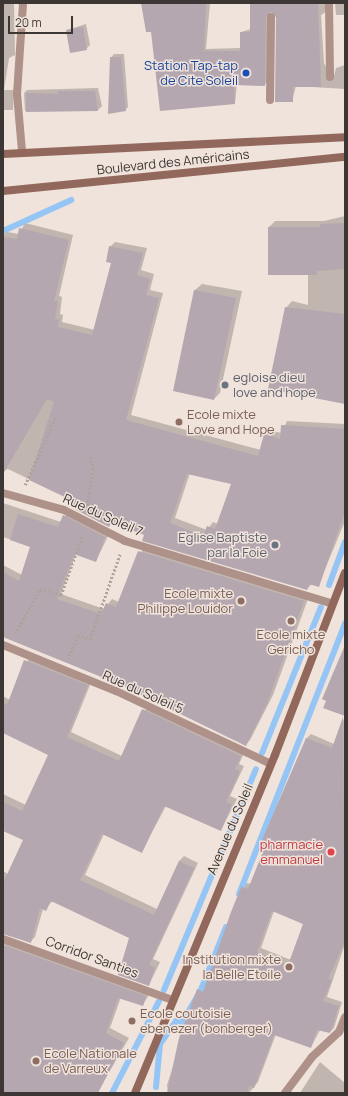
<!DOCTYPE html>
<html>
<head>
<meta charset="utf-8">
<style>
  body { margin:0 }
  #map { position:relative; width:348px; height:1096px; overflow:hidden; background:#f0e3db; font-family:Manrope,sans-serif }
  div>[style] { position:absolute }
  .shadow>* { inset:0; background:#0003 }
  .stream>* { height:6px; margin:-3px; padding:0 3px; transform-origin:3px; border-radius:3px; background:#95c5f4 }
  .building>* { inset:0; background:#b4a7af }
  .path>* { height:2.5px; margin-top:-1.25px; transform-origin:0; background:repeating-linear-gradient(90deg,#ada39d 0 2px,transparent 0 4px) }
  .street>* { height:8px; margin:-4px; padding:0 4px; transform-origin:4px; border-radius:4px; background:#ae9188 }
  .secondary>* { height:8px; margin:-4px; padding:0 4px; transform-origin:4px; border-radius:4px; background:#92685c }
  .dots>* { width:11px; height:11px; translate:-50% -50%; box-sizing:border-box; border:2px solid #f0e3db; border-radius:50% }
  span { translate:-50% -50%; white-space:nowrap; text-align:center; line-height:1.15; -webkit-text-stroke:3px #f0e3db; paint-order:stroke }
  .transit-label { font-size:13px; color:#164399 }
  .right { translate:-100% -50%; text-align:right }
  .street-label { font-size:13px; color:#3c3734 }
  .worship-label { font-size:13px; color:#5b616d }
  .left { translate:0 -50%; text-align:left }
  .education-label { font-size:13px; color:#785e54 }
  .health-label { font-size:13px; color:#be3a42 }
  .frame { position:absolute; inset:0; border:4px solid #3c3734; pointer-events:none }
  .scale { position:absolute; left:8px; top:16px; width:65px; height:18px; box-sizing:border-box; border:2px solid #3c3734; border-top:0; padding-left:5px; font-size:12px; line-height:14px; white-space:nowrap; color:#3c3734; -webkit-text-stroke:3px #f0e3db; paint-order:stroke }
</style>
</head>
<body>
<div id="map">
  <div class="shadow">
    <div style="clip-path:polygon(3px 3px,14px 3px,15px 55px,9px 58px,4px 90px,14px 90px,13px 110px,3px 110px)"></div>
    <div style="clip-path:polygon(142px 3px,210px 3px,206px 49px,241px 48px,241px 32px,251px 29px,251px 3px,327px 3px,326px 12px,321px 15px,324px 63px,333px 80px,336px 68px,345px 65px,345px 89px,296px 86px,292px 101px,278px 17px,271px 10px,267px 82px,264px 85px,237px 84px,235px 103px,152px 31px)"></div>
    <div style="clip-path:polygon(335px 3px,345px 3px,345px 15px,336px 15px)"></div>
    <div style="clip-path:polygon(86px 24px,90px 45px,86px 49px,67px 30px)"></div>
    <div style="clip-path:polygon(114px 54px,124px 54px,128px 107px,125px 110px,111px 58px)"></div>
    <div style="clip-path:polygon(98px 88px,102px 106px,98px 110px,25px 111px,24px 93px,27px 90px)"></div>
    <div style="clip-path:polygon(345px 216px,345px 403px,286px 308px,292px 301px,308px 305px,308px 274px,269px 227px,275px 221px,324px 221px)"></div>
    <div style="clip-path:polygon(evenodd,25px 223px,73px 235px,59px 296px,62px 297px,60px 314px,63px 315px,62px 322px,95px 330px,113px 263px,110px 247px,115px 242px,147px 248px,141px 270px,154px 274px,150px 290px,163px 293px,131px 415px,261px 450px,265px 435px,270px 430px,281px 433px,287px 421px,345px 424px,345px 521px,318px 586px,312px 584px,307px 589px,113px 522px,109px 526px,70px 499px,8px 469px,3px 471px,3px 235px,7px 232px,19px 234px,25px 223px,190px 473px,233px 483px,218px 524px,213px 522px,207px 530px,175px 518px,190px 473px)"></div>
    <div style="clip-path:polygon(202px 284px,242px 291px,220px 393px,214px 399px,174px 390px,195px 290px)"></div>
    <div style="clip-path:polygon(3px 503px,61px 522px,68px 511px,110px 532px,96px 561px,76px 554px,61px 594px,104px 609px,112px 599px,119px 602px,144px 546px,309px 596px,273px 695px,250px 740px,245px 745px,121px 684px,3px 635px,3px 565px,22px 575px,31px 546px,3px 537px)"></div>
    <div style="clip-path:polygon(30px 655px,92px 680px,71px 732px,122px 756px,148px 705px,245px 751px,239px 764px,244px 766px,230px 796px,237px 799px,221px 830px,166px 806px,142px 851px,104px 834px,85px 875px,157px 909px,179px 861px,184px 856px,198px 863px,153px 959px,160px 962px,149px 985px,131px 937px,53px 901px,43px 909px,35px 937px,30px 942px,3px 932px,6px 939px,151px 991px,143px 1005px,121px 997px,110px 1028px,129px 1038px,97px 1093px,3px 1093px,3px 871px,8px 874px,24px 840px,3px 830px,3px 794px,26px 805px,49px 754px,3px 732px,3px 696px,10px 700px)"></div>
    <div style="clip-path:polygon(evenodd,345px 716px,345px 944px,327px 997px,342px 1002px,334px 1028px,330px 1032px,320px 1030px,311px 1047px,276px 1034px,258px 1082px,249px 1093px,168px 1093px,167px 1085px,198px 990px,206px 987px,242px 887px,247px 883px,251px 884px,265px 848px,260px 846px,307px 738px,311px 734px,334px 744px,345px 716px,274px 911px,304px 924px,291px 960px,261px 948px,274px 911px)"></div>
    <div style="clip-path:polygon(320px 1062px,345px 1083px,345px 1093px,300px 1093px)"></div>
  </div>
  <div class="stream">
    <div style="left:3px;top:231px;width:75px;rotate:-24.5deg"></div>
    <div style="left:329px;top:585px;width:46px;rotate:-69.6deg"></div>
    <div style="left:262px;top:753px;width:157px;rotate:-68deg"></div>
    <div style="left:239px;top:894px;width:291px;rotate:-68.6deg"></div>
    <div style="left:164px;top:990px;width:239px;rotate:-67.4deg"></div>
    <div style="left:156px;top:1087px;width:43px;rotate:-84.7deg"></div>
    <div style="left:160px;top:1044px;width:28px;rotate:-55deg"></div>
    <div style="left:176px;top:1021px;width:6px;rotate:9deg"></div>
    <div style="left:182px;top:1022px;width:35px;rotate:-59deg"></div>
    <div style="left:200px;top:992px;width:70px;rotate:-68.2deg"></div>
    <div style="left:112px;top:1093px;width:103px;rotate:-62.9deg"></div>
  </div>
  <div class="building">
    <div style="clip-path:polygon(141px 3px,206px 3px,204px 51px,240px 51px,240px 32px,250px 32px,250px 3px,318px 3px,321px 87px,293px 87px,293px 102px,275px 102px,276px 17px,271px 12px,266px 17px,265px 86px,234px 85px,235px 104px,160px 111px,151px 32px,146px 32px)"></div>
    <div style="clip-path:polygon(83px 27px,87px 50px,70px 53px,66px 30px)"></div>
    <div style="clip-path:polygon(110px 57px,121px 57px,126px 111px,108px 114px)"></div>
    <div style="clip-path:polygon(58px 91px,95px 91px,98px 111px,26px 112px,26px 93px,58px 94px)"></div>
    <div style="clip-path:polygon(345px 223px,345px 269px,317px 271px,317px 275px,268px 275px,268px 227px,320px 227px,320px 224px)"></div>
    <div style="clip-path:polygon(evenodd,19px 228px,69px 240px,54px 301px,58px 301px,55px 319px,59px 320px,58px 327px,92px 335px,111px 263px,106px 262px,109px 246px,143px 253px,137px 275px,150px 279px,146px 295px,159px 298px,126px 420px,258px 456px,264px 434px,280px 439px,281px 425px,345px 429px,345px 511px,319px 587px,309px 584px,307px 590px,142px 541px,144px 535px,111px 522px,109px 527px,67px 505px,69px 499px,29px 480px,54px 402px,47px 399px,3px 474px,3px 237px,17px 239px,19px 228px,187px 474px,231px 484px,215px 529px,207px 526px,203px 536px,170px 523px,187px 474px)"></div>
    <div style="clip-path:polygon(194px 290px,236px 298px,214px 400px,173px 391px)"></div>
    <div style="clip-path:polygon(285px 307px,345px 314px,345px 404px,268px 389px)"></div>
    <div style="clip-path:polygon(18px 514px,58px 527px,63px 515px,105px 537px,96px 562px,74px 554px,57px 599px,101px 614px,106px 603px,116px 607px,138px 551px,304px 601px,268px 701px,246px 746px,121px 685px,3px 637px,3px 572px,19px 581px,30px 547px,10px 540px)"></div>
    <div style="clip-path:polygon(345px 645px,345px 716px,323px 708px,326px 701px,322px 699px)"></div>
    <div style="clip-path:polygon(24px 660px,88px 685px,67px 737px,119px 761px,142px 709px,241px 756px,235px 769px,240px 771px,226px 802px,232px 804px,221px 831px,164px 806px,142px 853px,102px 834px,80px 880px,154px 915px,179px 861px,194px 868px,149px 965px,155px 967px,149px 986px,118px 975px,129px 938px,51px 901px,46px 911px,40px 908px,31px 943px,3px 934px,3px 883px,23px 840px,3px 831px,3px 802px,22px 811px,48px 755px,3px 733px,3px 703px,7px 705px)"></div>
    <div style="clip-path:polygon(evenodd,343px 717px,345px 941px,328px 979px,332px 980px,323px 1001px,339px 1006px,330px 1033px,317px 1030px,311px 1048px,274px 1035px,254px 1088px,249px 1086px,247px 1093px,167px 1093px,179px 1038px,197px 989px,203px 992px,231px 912px,241px 887px,248px 889px,264px 849px,259px 847px,306px 738px,332px 748px,343px 717px,272px 911px,303px 924px,288px 965px,257px 952px,272px 911px)"></div>
    <div style="clip-path:polygon(3px 945px,146px 996px,143px 1006px,118px 998px,106px 1033px,124px 1043px,98px 1093px,3px 1093px)"></div>
  </div>
  <div class="path">
    <div style="left:25px;top:485px;width:76px;rotate:-65.8deg"></div>
    <div style="left:87px;top:506px;width:36px;rotate:-81deg"></div>
    <div style="left:93px;top:470px;width:14px;rotate:-102deg"></div>
    <div style="left:15px;top:634px;width:51px;rotate:-60.9deg"></div>
    <div style="left:40px;top:589px;width:22px;rotate:16deg"></div>
    <div style="left:61px;top:595px;width:63px;rotate:-70.4deg"></div>
    <div style="left:69px;top:656px;width:23px;rotate:-67deg"></div>
    <div style="left:78px;top:635px;width:13px;rotate:18deg"></div>
    <div style="left:90px;top:639px;width:90px;rotate:-70.6deg"></div>
  </div>
  <div class="street">
    <div style="left:329px;top:3px;width:74px;rotate:89.2deg"></div>
    <div style="left:270px;top:100px;width:83px;rotate:-89.3deg"></div>
    <div style="left:22px;top:151px;width:57px;rotate:-95deg"></div>
    <div style="left:17px;top:94px;width:91px;rotate:-86.2deg"></div>
    <div style="left:3px;top:493px;width:63px;rotate:15.6deg"></div>
    <div style="left:64px;top:510px;width:68px;rotate:26.9deg"></div>
    <div style="left:125px;top:541px;width:214px;rotate:16.8deg"></div>
    <div style="left:3px;top:645px;width:122px;rotate:22.2deg"></div>
    <div style="left:116px;top:691px;width:171px;rotate:25.2deg"></div>
    <div style="left:3px;top:939px;width:180px;rotate:19.8deg"></div>
    <div style="left:285px;top:1093px;width:45px;rotate:-53.1deg"></div>
    <div style="left:312px;top:1057px;width:37px;rotate:-43deg"></div>
    <div style="left:339px;top:1032px;width:16px;rotate:-68deg"></div>
  </div>
  <div class="secondary">
    <div style="left:3px;top:154px;width:342px;rotate:-2.8deg"></div>
    <div style="left:3px;top:191px;width:344px;rotate:-5.7deg"></div>
    <div style="left:135px;top:1093px;width:366px;rotate:-67.5deg"></div>
    <div style="left:275px;top:755px;width:195px;rotate:-69deg"></div>
  </div>
  <div class="dots">
    <div style="left:246px;top:73px;background:#1a4fb4"></div>
    <div style="left:225px;top:385px;background:#6b7280"></div>
    <div style="left:179px;top:422px;background:#8d6e63"></div>
    <div style="left:275px;top:545px;background:#6b7280"></div>
    <div style="left:241px;top:601px;background:#8d6e63"></div>
    <div style="left:291px;top:621px;background:#8d6e63"></div>
    <div style="left:331px;top:852px;background:#e0444e"></div>
    <div style="left:289px;top:967px;background:#8d6e63"></div>
    <div style="left:132px;top:1021px;background:#8d6e63"></div>
    <div style="left:36px;top:1061px;background:#8d6e63"></div>
  </div>
  <div class="transit-label">
    <span class="right" style="left:238px;top:73px">Station Tap-tap<br>de Cite Soleil</span>
  </div>
  <div class="street-label">
    <span style="left:173px;top:162px;rotate:-6deg">Boulevard des Américains</span>
    <span style="left:103px;top:515px;rotate:24deg">Rue du Soleil 7</span>
    <span style="left:143px;top:692px;rotate:24deg">Rue du Soleil 5</span>
    <span style="left:230px;top:829px;rotate:-67deg">Avenue du Soleil</span>
    <span style="left:92px;top:957px;rotate:20deg">Corridor Santies</span>
  </div>
  <div class="worship-label">
    <span class="left" style="left:233px;top:385px">egloise dieu<br>love and hope</span>
    <span class="right" style="left:267px;top:545px">Eglise Baptiste<br>par la Foie</span>
  </div>
  <div class="education-label">
    <span class="left" style="left:187px;top:422px">Ecole mixte<br>Love and Hope</span>
    <span class="right" style="left:233px;top:601px">Ecole mixte<br>Philippe Louidor</span>
    <span style="left:291px;top:642px">Ecole mixte<br>Gericho</span>
    <span class="right" style="left:281px;top:967px">Institution mixte<br>la Belle Etoile</span>
    <span class="left" style="left:140px;top:1021px">Ecole coutoisie<br>ebenezer (bonberger)</span>
    <span class="left" style="left:44px;top:1061px">Ecole Nationale<br>de Varreux</span>
  </div>
  <div class="health-label">
    <span class="right" style="left:323px;top:852px">pharmacie<br>emmanuel</span>
  </div>
  <div class="frame"></div>
  <div class="scale">20 m</div>
</div>
</body>
</html>
